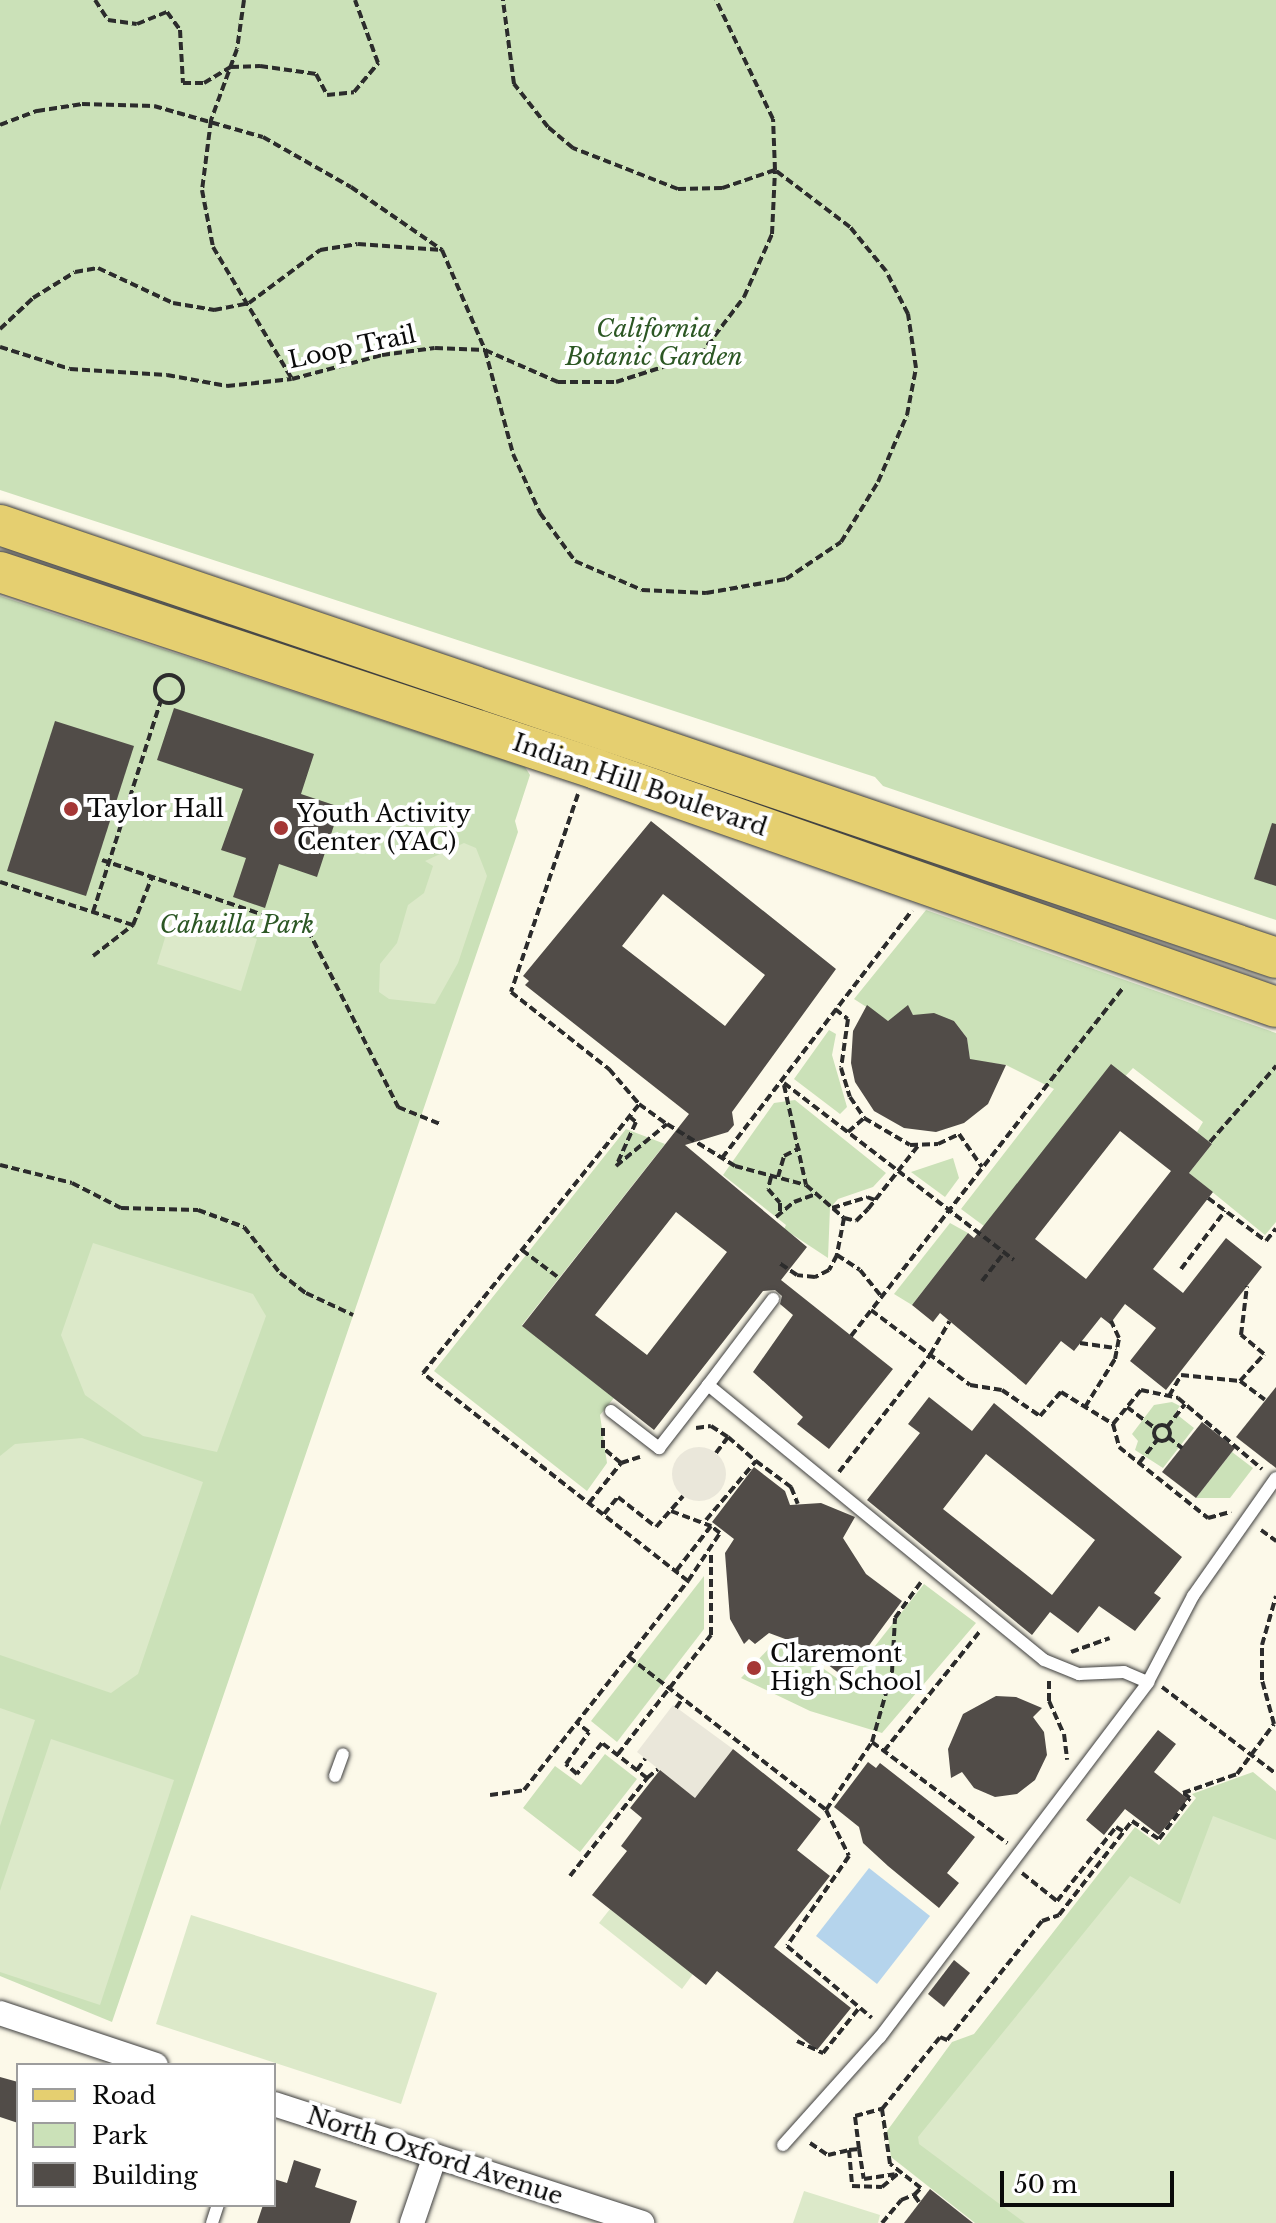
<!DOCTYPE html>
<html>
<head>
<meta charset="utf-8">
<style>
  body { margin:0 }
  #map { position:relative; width:1276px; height:2223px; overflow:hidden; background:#fcf9e9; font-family:"Libre Baskerville",serif }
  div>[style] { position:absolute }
  .green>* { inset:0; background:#cbe1b8 }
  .pitch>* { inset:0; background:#dce9c9 }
  .plaza>* { inset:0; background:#eae7da }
  .round { border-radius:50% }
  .water>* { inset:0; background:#b5d4ec }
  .building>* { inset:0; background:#514c48 }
  .path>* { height:4px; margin-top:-2px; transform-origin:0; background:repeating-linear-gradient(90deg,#2c2c2c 0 8px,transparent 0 12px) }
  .path>.ring { margin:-2px; padding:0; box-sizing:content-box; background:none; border:4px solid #2c2c2c; border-radius:50% }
  .roads { filter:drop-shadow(0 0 2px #3d3d3d) drop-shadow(0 0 2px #3d3d3d) }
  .service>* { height:12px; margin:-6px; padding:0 6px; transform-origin:6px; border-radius:6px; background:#fff }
  .minor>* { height:24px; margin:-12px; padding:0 12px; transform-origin:12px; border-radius:12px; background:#fff }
  .primary>* { height:40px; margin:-20px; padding:0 20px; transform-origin:20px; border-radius:20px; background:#e5cf70 }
  .dots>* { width:22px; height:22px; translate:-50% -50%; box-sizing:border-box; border:4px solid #fff; border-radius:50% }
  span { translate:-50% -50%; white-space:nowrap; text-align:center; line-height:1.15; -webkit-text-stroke:8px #fff; paint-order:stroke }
  .park-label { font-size:24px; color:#2c5724; font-style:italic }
  .street-label { font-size:24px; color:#0a0a0a }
  .poi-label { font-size:24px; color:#0a0a0a }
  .left { translate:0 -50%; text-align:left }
  .legend { position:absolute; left:16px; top:2063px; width:260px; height:144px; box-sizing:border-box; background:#fff; border:2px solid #9d9d9d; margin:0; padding:10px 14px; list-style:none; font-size:24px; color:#0a0a0a }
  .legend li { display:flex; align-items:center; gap:16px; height:40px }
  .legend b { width:40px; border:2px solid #9d9d9d }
  .scale { position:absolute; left:1000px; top:2171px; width:174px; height:36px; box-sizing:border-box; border:4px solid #0a0a0a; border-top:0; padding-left:10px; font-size:24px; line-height:28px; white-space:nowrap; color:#0a0a0a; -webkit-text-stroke:6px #fff; paint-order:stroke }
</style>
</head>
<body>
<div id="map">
  <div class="green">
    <div style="clip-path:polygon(0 0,1276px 0,1276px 920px,883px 786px,875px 777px,0 490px)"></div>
    <div style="clip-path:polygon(0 596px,525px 767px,530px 775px,515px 821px,518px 832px,112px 2022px,0 1976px)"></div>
    <div style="clip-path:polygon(926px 910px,1276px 1033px,1276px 1222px,1265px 1235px,1189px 1173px,1212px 1144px,1197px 1132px,1203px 1122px,1133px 1068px,984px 1226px,961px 1209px,1054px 1089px,1006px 1065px,970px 1060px,967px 1038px,954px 1021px,913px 1015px,908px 1006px,888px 1021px,854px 999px)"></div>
    <div style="clip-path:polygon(829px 1030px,836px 1034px,832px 1055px,847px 1107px,840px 1114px,794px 1079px)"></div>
    <div style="clip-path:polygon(795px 1100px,886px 1173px,873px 1187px,838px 1199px,830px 1208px,828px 1258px,784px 1229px,786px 1225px,723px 1175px,774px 1103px)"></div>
    <div style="clip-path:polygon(626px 1129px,665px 1144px,522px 1325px,614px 1398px,600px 1415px,607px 1463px,587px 1491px,434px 1371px)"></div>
    <div style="clip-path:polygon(953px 1158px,959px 1178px,945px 1197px,911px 1172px)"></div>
    <div style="clip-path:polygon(950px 1223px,968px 1233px,912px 1305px,894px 1294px)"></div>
    <div style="clip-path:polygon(1172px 1402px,1180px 1406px,1175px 1413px,1194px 1428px,1163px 1468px,1135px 1450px,1138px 1441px,1132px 1434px,1154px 1405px)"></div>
    <div style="clip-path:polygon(1232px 1452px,1253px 1468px,1230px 1498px,1196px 1498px)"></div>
    <div style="clip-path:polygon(704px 1576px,704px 1629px,617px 1742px,591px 1721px)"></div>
    <div style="clip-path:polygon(924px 1584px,976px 1623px,882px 1733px,810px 1711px,741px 1678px,774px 1643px,803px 1654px,845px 1684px)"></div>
    <div style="clip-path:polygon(605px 1754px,637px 1779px,580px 1852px,523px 1808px,555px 1766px,581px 1785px)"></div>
    <div style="clip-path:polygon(1253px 1772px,1276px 1791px,1276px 2223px,975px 2223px,891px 2157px,887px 2131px,952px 2042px,974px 2034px,1135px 1827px,1159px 1845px,1196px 1798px,1192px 1794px)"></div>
  </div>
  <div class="pitch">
    <div style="clip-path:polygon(464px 843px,476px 848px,487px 876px,458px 963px,435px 1004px,389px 999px,379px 992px,380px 964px,397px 943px,408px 905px,424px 893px,433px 866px,425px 861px)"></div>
    <div style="clip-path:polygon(173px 912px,257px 939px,241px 991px,157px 964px)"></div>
    <div style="clip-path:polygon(93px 1243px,253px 1294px,266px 1316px,217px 1452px,143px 1436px,85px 1395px,61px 1335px)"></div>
    <div style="clip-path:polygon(82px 1438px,203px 1482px,138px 1674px,111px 1693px,0 1655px,0 1456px,15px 1444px)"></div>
    <div style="clip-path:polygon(0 1708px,35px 1720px,0 1826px)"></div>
    <div style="clip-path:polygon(51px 1739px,174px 1780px,100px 2005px,0 1972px,0 1891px)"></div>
    <div style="clip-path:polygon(1213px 1816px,1276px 1840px,1276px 2223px,1025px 2223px,919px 2144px,918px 2137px,1130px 1876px,1180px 1904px)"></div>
    <div style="clip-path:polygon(610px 1909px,693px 1974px,682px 1989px,599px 1923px)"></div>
    <div style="clip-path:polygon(191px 1915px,437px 1993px,401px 2104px,156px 2024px)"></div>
    <div style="clip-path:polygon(804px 2191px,880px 2215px,878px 2223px,793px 2223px)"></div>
  </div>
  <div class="plaza">
    <div class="round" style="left:672px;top:1447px;width:54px;height:54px"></div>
    <div style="clip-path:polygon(673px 1705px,733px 1749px,695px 1798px,637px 1752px)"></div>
  </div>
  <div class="water">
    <div style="clip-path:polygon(869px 1868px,930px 1916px,877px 1984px,816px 1936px)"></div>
  </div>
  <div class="building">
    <div style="clip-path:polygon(174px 708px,314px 754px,301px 794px,340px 807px,317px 877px,279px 864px,265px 908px,233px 897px,246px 858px,221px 850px,243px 789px,157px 760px)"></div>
    <div style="clip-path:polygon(55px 721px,134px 746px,86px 896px,7px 871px)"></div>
    <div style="clip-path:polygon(evenodd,651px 821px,836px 969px,732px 1112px,734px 1125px,728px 1132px,685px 1145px,807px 1247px,781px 1280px,893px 1369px,829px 1449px,797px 1424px,803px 1417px,753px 1372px,793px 1315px,780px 1304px,782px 1296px,775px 1290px,763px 1291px,654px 1430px,522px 1326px,689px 1114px,525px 985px,529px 981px,523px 976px,651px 821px,663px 894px,765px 975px,725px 1026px,622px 946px,663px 894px,651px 821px,676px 1212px,727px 1252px,647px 1355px,595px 1315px,676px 1212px)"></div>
    <div style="clip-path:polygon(1272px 823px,1276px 824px,1276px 886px,1254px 879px)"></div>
    <div style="clip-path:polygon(867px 1005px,888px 1021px,908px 1005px,913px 1015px,934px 1013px,954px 1021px,967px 1038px,970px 1059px,1006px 1065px,988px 1104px,964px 1123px,936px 1132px,904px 1128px,874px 1111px,855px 1082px,851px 1063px,853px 1031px)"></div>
    <div style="clip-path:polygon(evenodd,1111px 1064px,1212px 1144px,1189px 1173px,1213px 1192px,1153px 1269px,1183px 1293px,1226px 1238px,1262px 1267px,1166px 1390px,1130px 1361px,1156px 1328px,1125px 1304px,1110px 1324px,1101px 1317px,1074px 1351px,1061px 1341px,1026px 1385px,940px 1313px,933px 1322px,912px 1305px,968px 1233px,974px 1238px,1111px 1064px,1120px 1131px,1171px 1171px,1086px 1279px,1035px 1239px,1120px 1131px)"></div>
    <div style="clip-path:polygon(1276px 1387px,1276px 1468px,1236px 1437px)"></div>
    <div style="clip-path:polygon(evenodd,929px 1397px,972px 1431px,994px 1403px,1182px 1557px,1154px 1593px,1161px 1598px,1135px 1631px,1099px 1606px,1078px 1633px,1050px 1612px,1032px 1635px,867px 1500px,920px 1433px,908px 1424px,929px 1397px,986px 1454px,1095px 1540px,1052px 1595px,943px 1509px,986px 1454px)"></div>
    <div style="clip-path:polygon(1202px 1422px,1235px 1448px,1196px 1498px,1162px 1472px)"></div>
    <div style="clip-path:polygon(754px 1467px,785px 1491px,790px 1505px,821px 1503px,855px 1517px,843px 1538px,866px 1574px,902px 1601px,845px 1678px,804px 1646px,769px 1633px,755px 1644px,749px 1639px,744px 1644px,730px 1619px,725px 1553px,734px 1539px,712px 1522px)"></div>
    <div style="clip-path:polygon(996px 1696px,1016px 1697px,1042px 1708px,1033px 1717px,1044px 1732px,1047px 1755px,1035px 1780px,1017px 1794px,995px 1797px,974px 1788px,962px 1772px,951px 1778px,948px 1749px,963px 1714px)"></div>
    <div style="clip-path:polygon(1158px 1730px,1176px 1744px,1154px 1772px,1188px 1799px,1159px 1835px,1125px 1809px,1104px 1835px,1086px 1820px)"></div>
    <div style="clip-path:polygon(733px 1749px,821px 1819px,797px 1850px,830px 1876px,774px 1947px,851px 2008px,817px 2050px,717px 1971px,706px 1985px,592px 1895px,627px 1851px,621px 1846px,642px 1818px,630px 1808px,660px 1770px,695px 1798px)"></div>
    <div style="clip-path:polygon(868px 1762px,876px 1768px,880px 1763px,975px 1837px,947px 1873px,959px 1883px,939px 1908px,888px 1866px,863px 1843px,859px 1827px,834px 1807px)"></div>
    <div style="clip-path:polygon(954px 1960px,970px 1973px,944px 2007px,928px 1994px)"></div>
    <div style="clip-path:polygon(0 2077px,18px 2082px,18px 2123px,0 2117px)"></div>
    <div style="clip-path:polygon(294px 2160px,321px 2169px,315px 2187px,357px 2201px,350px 2223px,257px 2223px,263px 2205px,274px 2205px,274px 2179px,287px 2183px)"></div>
    <div style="clip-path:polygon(930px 2189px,973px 2223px,904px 2223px)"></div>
  </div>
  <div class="path">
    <div style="left:95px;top:0;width:24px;rotate:57deg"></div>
    <div style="left:108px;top:20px;width:29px;rotate:8deg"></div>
    <div style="left:137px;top:24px;width:32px;rotate:-22deg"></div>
    <div style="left:167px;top:12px;width:22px;rotate:54deg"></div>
    <div style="left:180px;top:30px;width:53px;rotate:86.8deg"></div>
    <div style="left:183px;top:83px;width:21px"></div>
    <div style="left:204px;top:83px;width:31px;rotate:-31deg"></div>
    <div style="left:231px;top:67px;width:29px;rotate:-2deg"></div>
    <div style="left:260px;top:66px;width:57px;rotate:8.1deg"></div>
    <div style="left:316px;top:74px;width:24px;rotate:62deg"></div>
    <div style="left:327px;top:95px;width:27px;rotate:-6deg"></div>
    <div style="left:354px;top:92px;width:38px;rotate:-50deg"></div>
    <div style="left:378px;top:63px;width:67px;rotate:-110.1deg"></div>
    <div style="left:244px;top:0;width:49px;rotate:98.1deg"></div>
    <div style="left:237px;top:49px;width:76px;rotate:110.1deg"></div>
    <div style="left:211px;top:120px;width:71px;rotate:97.3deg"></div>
    <div style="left:202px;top:190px;width:58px;rotate:79.1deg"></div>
    <div style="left:213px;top:247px;width:154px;rotate:59.1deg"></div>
    <div style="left:0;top:125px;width:40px;rotate:-21deg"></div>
    <div style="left:37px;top:111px;width:46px;rotate:-8.8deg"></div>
    <div style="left:82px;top:104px;width:72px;rotate:1.6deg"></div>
    <div style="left:154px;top:106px;width:113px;rotate:15.9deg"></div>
    <div style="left:263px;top:137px;width:101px;rotate:29.6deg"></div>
    <div style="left:351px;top:187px;width:111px;rotate:34.7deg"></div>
    <div style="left:442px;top:250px;width:109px;rotate:66.7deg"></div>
    <div style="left:485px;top:350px;width:108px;rotate:74.9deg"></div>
    <div style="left:513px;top:454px;width:65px;rotate:65.4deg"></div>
    <div style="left:540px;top:513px;width:59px;rotate:53.9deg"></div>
    <div style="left:575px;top:561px;width:73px;rotate:23.4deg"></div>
    <div style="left:642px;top:590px;width:64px;rotate:2.7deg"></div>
    <div style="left:706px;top:593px;width:81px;rotate:-9.9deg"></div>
    <div style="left:786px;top:579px;width:66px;rotate:-33.9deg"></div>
    <div style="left:841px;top:542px;width:70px;rotate:-58.3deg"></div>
    <div style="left:878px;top:482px;width:73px;rotate:-66.6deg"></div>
    <div style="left:907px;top:415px;width:48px;rotate:-79.2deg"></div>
    <div style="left:916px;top:368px;width:55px;rotate:-98.4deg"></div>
    <div style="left:908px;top:314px;width:48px;rotate:-117.1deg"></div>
    <div style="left:886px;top:271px;width:57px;rotate:-129.3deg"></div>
    <div style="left:850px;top:227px;width:94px;rotate:-142.8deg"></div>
    <div style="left:775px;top:170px;width:56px;rotate:161.2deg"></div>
    <div style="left:722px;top:188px;width:44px;rotate:178.7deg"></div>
    <div style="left:678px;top:189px;width:113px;rotate:-158.7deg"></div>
    <div style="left:573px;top:148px;width:33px;rotate:-140deg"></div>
    <div style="left:548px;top:127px;width:55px;rotate:-128.3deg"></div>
    <div style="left:514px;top:84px;width:85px;rotate:-97.5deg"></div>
    <div style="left:0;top:329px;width:45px;rotate:-43.2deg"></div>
    <div style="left:33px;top:298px;width:49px;rotate:-31.8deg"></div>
    <div style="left:75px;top:272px;width:23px;rotate:-10deg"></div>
    <div style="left:98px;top:268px;width:83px;rotate:25deg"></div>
    <div style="left:173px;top:303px;width:42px;rotate:9.7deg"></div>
    <div style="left:214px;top:310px;width:36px;rotate:-11deg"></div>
    <div style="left:249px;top:303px;width:89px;rotate:-36.7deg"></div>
    <div style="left:320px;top:250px;width:38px;rotate:-9deg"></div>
    <div style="left:358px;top:244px;width:84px;rotate:4.1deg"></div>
    <div style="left:0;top:347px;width:73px;rotate:17.4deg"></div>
    <div style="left:70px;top:369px;width:97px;rotate:3.5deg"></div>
    <div style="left:167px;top:375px;width:61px;rotate:10.4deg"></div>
    <div style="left:227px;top:386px;width:65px;rotate:-6.1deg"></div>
    <div style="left:292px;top:379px;width:93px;rotate:-14.9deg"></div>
    <div style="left:382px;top:355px;width:53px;rotate:-7.5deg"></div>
    <div style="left:435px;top:348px;width:50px;rotate:2.3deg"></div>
    <div style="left:485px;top:350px;width:80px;rotate:23.7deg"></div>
    <div style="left:558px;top:382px;width:58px"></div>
    <div style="left:616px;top:382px;width:88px;rotate:-17.8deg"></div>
    <div style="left:700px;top:355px;width:73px;rotate:-52.8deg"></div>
    <div style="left:744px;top:297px;width:69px;rotate:-66deg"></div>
    <div style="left:772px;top:234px;width:64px;rotate:-87.3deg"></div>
    <div style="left:775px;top:170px;width:51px;rotate:-92.2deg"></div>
    <div style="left:773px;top:119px;width:132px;rotate:-115.6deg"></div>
    <div class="ring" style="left:155px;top:675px;width:24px;height:24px"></div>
    <div style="left:578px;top:794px;width:209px;rotate:108.7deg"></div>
    <div style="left:511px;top:992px;width:125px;rotate:38.2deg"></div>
    <div style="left:609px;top:1069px;width:46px;rotate:49.4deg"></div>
    <div style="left:639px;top:1104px;width:34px;rotate:36deg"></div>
    <div style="left:667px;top:1124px;width:80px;rotate:31.7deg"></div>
    <div style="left:735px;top:1166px;width:73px;rotate:15deg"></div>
    <div style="left:806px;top:1185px;width:50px;rotate:41deg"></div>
    <div style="left:844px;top:1218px;width:38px;rotate:101deg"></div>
    <div style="left:837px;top:1255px;width:17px;rotate:118deg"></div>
    <div style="left:829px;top:1270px;width:16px;rotate:153deg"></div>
    <div style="left:815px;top:1277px;width:18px;rotate:-174deg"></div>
    <div style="left:797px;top:1275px;width:22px;rotate:-146deg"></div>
    <div style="left:102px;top:860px;width:218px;rotate:18.8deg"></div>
    <div style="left:308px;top:930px;width:199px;rotate:63deg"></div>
    <div style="left:398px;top:1107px;width:45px;rotate:22deg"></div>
    <div style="left:0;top:882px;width:140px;rotate:17.9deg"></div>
    <div style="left:93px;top:912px;width:223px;rotate:-72.2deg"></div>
    <div style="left:93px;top:956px;width:51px;rotate:-37.8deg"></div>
    <div style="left:133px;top:925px;width:52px;rotate:-68.4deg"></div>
    <div style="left:835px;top:1009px;width:16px;rotate:38deg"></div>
    <div style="left:848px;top:1019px;width:49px;rotate:98.1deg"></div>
    <div style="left:841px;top:1068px;width:30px;rotate:73deg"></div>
    <div style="left:850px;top:1097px;width:25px;rotate:56deg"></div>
    <div style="left:864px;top:1118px;width:53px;rotate:30.4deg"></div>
    <div style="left:910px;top:1145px;width:28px;rotate:-2deg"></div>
    <div style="left:938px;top:1144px;width:23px;rotate:-25deg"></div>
    <div style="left:959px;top:1134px;width:40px;rotate:55.1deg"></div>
    <div style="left:784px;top:1083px;width:290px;rotate:37.6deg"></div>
    <div style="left:784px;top:1085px;width:102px;rotate:77.6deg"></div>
    <div style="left:629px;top:1116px;width:9px;rotate:41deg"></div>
    <div style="left:636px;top:1122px;width:48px;rotate:114.4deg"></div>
    <div style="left:616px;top:1166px;width:66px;rotate:-39.5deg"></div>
    <div style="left:848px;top:1132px;width:21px;rotate:-41deg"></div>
    <div style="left:1210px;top:1142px;width:101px;rotate:-49deg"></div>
    <div style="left:722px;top:1158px;width:312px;rotate:-52.5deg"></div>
    <div style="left:0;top:1165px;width:74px;rotate:14deg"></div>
    <div style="left:72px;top:1183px;width:55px;rotate:27deg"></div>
    <div style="left:121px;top:1208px;width:77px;rotate:1.5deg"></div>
    <div style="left:198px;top:1210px;width:49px;rotate:20.3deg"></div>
    <div style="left:244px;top:1227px;width:58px;rotate:52deg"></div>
    <div style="left:280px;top:1273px;width:33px;rotate:38deg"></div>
    <div style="left:306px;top:1293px;width:52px;rotate:25.1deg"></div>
    <div style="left:771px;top:1177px;width:12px;rotate:104deg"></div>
    <div style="left:768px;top:1189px;width:18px;rotate:49deg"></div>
    <div style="left:780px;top:1203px;width:9px;rotate:90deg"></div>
    <div style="left:778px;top:1177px;width:22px;rotate:-74deg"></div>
    <div style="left:784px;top:1156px;width:18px;rotate:-27deg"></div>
    <div style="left:1208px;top:1198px;width:72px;rotate:36.6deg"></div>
    <div style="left:1266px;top:1241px;width:16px;rotate:-52deg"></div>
    <div style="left:832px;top:1208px;width:37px;rotate:-17deg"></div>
    <div style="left:867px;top:1197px;width:9px;rotate:21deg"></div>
    <div style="left:776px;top:1217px;width:23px;rotate:-40deg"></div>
    <div style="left:794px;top:1202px;width:23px;rotate:-20deg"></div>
    <div style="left:844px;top:1218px;width:12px;rotate:14deg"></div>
    <div style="left:856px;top:1221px;width:17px;rotate:-45deg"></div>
    <div style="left:868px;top:1209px;width:80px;rotate:-51.6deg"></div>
    <div style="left:522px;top:1250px;width:46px;rotate:37.1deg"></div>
    <div style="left:837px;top:1255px;width:27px;rotate:33deg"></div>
    <div style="left:860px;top:1270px;width:33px;rotate:51deg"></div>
    <div style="left:1181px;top:1269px;width:73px;rotate:-52.8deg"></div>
    <div style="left:982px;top:1281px;width:37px;rotate:-52deg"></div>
    <div style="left:871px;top:1310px;width:124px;rotate:37.1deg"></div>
    <div style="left:970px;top:1385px;width:32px;rotate:9deg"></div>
    <div style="left:1002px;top:1390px;width:46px;rotate:34.4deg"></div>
    <div style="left:1040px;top:1416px;width:32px;rotate:-49deg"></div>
    <div style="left:1061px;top:1392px;width:61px;rotate:31.6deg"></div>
    <div style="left:1113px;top:1424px;width:24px;rotate:75deg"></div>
    <div style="left:1119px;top:1447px;width:114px;rotate:38.6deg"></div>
    <div style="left:1208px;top:1518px;width:24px;rotate:-15deg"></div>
    <div style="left:851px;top:1336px;width:442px;rotate:-52deg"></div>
    <div style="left:1080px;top:1343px;width:37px;rotate:8deg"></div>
    <div style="left:1240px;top:1381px;width:31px;rotate:37deg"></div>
    <div style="left:1169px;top:1396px;width:24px;rotate:-60deg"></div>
    <div style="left:1181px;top:1375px;width:59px;rotate:5.8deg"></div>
    <div style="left:1240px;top:1381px;width:36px;rotate:-48deg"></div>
    <div style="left:1264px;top:1354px;width:30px;rotate:-140deg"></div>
    <div style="left:1241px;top:1335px;width:49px;rotate:-83deg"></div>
    <div style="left:1085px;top:1407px;width:57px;rotate:-58deg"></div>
    <div style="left:1115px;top:1359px;width:21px;rotate:-79deg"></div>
    <div style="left:1119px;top:1338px;width:19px;rotate:-115deg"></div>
    <div style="left:1127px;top:1407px;width:35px;rotate:37deg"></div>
    <div style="left:1113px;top:1424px;width:44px;rotate:-50.5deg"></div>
    <div style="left:1141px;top:1390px;width:38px;rotate:12deg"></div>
    <div style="left:1178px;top:1398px;width:110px;rotate:40.2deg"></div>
    <div class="ring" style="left:1154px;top:1425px;width:12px;height:12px"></div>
    <div style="left:1167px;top:1427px;width:29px;rotate:-52deg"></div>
    <div style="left:696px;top:1428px;width:15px;rotate:-8deg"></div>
    <div style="left:711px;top:1426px;width:20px;rotate:33deg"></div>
    <div style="left:1168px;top:1437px;width:18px;rotate:38deg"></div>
    <div style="left:716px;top:1453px;width:20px;rotate:-53deg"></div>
    <div style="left:728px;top:1437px;width:37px;rotate:41deg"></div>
    <div style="left:621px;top:1463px;width:20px;rotate:-18deg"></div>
    <div style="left:1139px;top:1463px;width:29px;rotate:-52deg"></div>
    <div style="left:839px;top:1472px;width:148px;rotate:-52.1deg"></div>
    <div style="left:930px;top:1355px;width:39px;rotate:-60deg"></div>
    <div style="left:589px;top:1503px;width:51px;rotate:-51.3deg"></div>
    <div style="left:621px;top:1463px;width:23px;rotate:-140deg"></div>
    <div style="left:603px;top:1448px;width:21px;rotate:-90deg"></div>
    <div style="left:671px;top:1511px;width:43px;rotate:20.6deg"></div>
    <div style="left:711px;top:1526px;width:57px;rotate:127.9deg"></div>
    <div style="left:604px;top:1514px;width:22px;rotate:-51deg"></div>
    <div style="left:618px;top:1497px;width:48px;rotate:38.3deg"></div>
    <div style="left:656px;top:1527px;width:41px;rotate:-48.9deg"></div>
    <div style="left:706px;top:1520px;width:77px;rotate:-49.7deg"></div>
    <div style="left:756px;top:1461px;width:44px;rotate:36.6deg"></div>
    <div style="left:791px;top:1487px;width:18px;rotate:68deg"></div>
    <div style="left:1261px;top:1530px;width:19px;rotate:36deg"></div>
    <div style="left:688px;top:1581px;width:58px;rotate:-56.3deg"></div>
    <div style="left:720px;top:1533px;width:11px;rotate:-142deg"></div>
    <div style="left:1071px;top:1652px;width:41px;rotate:-19.7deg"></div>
    <div style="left:629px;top:1657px;width:249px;rotate:37.8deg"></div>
    <div style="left:826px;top:1810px;width:51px;rotate:63.4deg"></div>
    <div style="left:849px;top:1856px;width:109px;rotate:124.6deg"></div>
    <div style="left:787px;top:1946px;width:111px;rotate:40.3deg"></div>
    <div style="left:1049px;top:1681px;width:20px;rotate:90deg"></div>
    <div style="left:1049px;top:1701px;width:36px;rotate:66deg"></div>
    <div style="left:1064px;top:1734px;width:26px;rotate:83deg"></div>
    <div style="left:1162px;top:1687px;width:143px;rotate:37.3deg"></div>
    <div style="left:676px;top:1708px;width:12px;rotate:-55deg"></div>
    <div style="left:872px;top:1742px;width:169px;rotate:36.8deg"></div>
    <div style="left:884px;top:1751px;width:154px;rotate:-51.3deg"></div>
    <div style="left:618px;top:1754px;width:151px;rotate:-52deg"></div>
    <div style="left:711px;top:1635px;width:84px;rotate:-90deg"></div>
    <div style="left:637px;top:1770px;width:14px;rotate:-54deg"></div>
    <div style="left:647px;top:1778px;width:14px;rotate:-39deg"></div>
    <div style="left:490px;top:1795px;width:34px;rotate:-8deg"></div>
    <div style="left:524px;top:1790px;width:266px;rotate:-51.9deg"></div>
    <div style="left:688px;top:1581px;width:337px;rotate:-141.9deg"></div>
    <div style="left:423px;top:1373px;width:345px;rotate:-51.2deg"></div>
    <div style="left:826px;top:1810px;width:82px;rotate:-55.9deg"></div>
    <div style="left:872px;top:1742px;width:73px;rotate:-74.1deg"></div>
    <div style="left:892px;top:1672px;width:54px;rotate:-86.8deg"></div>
    <div style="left:895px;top:1618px;width:44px;rotate:-54.2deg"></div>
    <div style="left:1022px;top:1873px;width:45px;rotate:38.7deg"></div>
    <div style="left:1057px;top:1901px;width:95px;rotate:-51.4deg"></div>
    <div style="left:1116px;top:1827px;width:8px;rotate:30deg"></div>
    <div style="left:570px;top:1876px;width:125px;rotate:-51.8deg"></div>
    <div style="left:647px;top:1778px;width:57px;rotate:-142.1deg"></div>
    <div style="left:602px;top:1743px;width:40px;rotate:129deg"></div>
    <div style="left:577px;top:1774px;width:15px;rotate:-138deg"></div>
    <div style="left:566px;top:1764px;width:39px;rotate:-54deg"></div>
    <div style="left:589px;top:1732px;width:15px;rotate:-143deg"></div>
    <div style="left:797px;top:2041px;width:29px;rotate:25deg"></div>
    <div style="left:823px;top:2053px;width:58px;rotate:-51.3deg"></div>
    <div style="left:810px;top:2143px;width:22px;rotate:34deg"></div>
    <div style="left:828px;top:2155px;width:22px;rotate:-13deg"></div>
    <div style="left:849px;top:2150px;width:36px;rotate:85deg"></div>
    <div style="left:852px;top:2186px;width:30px;rotate:2deg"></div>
    <div style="left:882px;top:2187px;width:23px;rotate:-40deg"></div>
    <div style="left:859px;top:2149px;width:30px;rotate:81deg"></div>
    <div style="left:864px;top:2179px;width:31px;rotate:-9deg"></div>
    <div style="left:849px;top:2150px;width:10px;rotate:-6deg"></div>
    <div style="left:859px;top:2149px;width:33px;rotate:-97deg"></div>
    <div style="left:855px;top:2116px;width:28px;rotate:-15deg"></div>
    <div style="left:919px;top:2202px;width:9px;rotate:-126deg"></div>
    <div style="left:914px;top:2195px;width:10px;rotate:-45deg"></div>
    <div style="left:921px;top:2188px;width:39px;rotate:-142deg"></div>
    <div style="left:890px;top:2164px;width:56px;rotate:-98.3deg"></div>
    <div style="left:882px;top:2109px;width:92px;rotate:-51.1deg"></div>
    <div style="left:940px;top:2037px;width:8px;rotate:23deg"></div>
    <div style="left:947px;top:2040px;width:152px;rotate:-51.4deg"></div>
    <div style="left:1042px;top:1921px;width:18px;rotate:-19deg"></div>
    <div style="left:1059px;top:1915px;width:119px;rotate:-52.2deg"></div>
    <div style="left:1132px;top:1821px;width:32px;rotate:34deg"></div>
    <div style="left:1159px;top:1839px;width:51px;rotate:-52.9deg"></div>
    <div style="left:1190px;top:1798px;width:9px;rotate:-144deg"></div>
    <div style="left:1183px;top:1793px;width:57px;rotate:-19.4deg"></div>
    <div style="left:1237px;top:1774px;width:62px;rotate:-53.5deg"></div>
    <div style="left:1274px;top:1724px;width:46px;rotate:-105.3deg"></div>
    <div style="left:1262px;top:1680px;width:35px;rotate:-90deg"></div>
    <div style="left:1262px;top:1645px;width:51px;rotate:-74.1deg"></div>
    <div style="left:882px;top:2223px;width:30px;rotate:-50deg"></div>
    <div style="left:901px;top:2200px;width:14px;rotate:-21deg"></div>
  </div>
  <div class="roads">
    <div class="service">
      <div style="left:708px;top:1385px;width:108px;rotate:-52.9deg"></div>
      <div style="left:611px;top:1411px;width:61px;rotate:37.6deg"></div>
      <div style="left:659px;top:1448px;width:80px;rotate:-52.1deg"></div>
      <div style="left:708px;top:1385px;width:434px;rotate:39.3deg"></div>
      <div style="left:1044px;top:1660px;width:38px;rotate:22deg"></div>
      <div style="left:1079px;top:1674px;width:45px;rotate:-2.5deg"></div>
      <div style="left:1124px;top:1672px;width:26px;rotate:23deg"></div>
      <div style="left:335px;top:1776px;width:23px;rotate:-70deg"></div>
      <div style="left:783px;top:2145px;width:145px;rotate:-48.1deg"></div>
      <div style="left:880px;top:2037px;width:445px;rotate:-52.9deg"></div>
      <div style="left:1148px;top:1682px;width:97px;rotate:-62.4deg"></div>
      <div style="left:1193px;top:1596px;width:144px;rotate:-54.9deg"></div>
      <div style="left:212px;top:2223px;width:19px;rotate:-72deg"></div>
    </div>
    <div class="minor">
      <div style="left:0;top:2013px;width:164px;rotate:18.4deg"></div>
      <div style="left:274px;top:2104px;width:387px;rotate:17.9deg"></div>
      <div style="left:412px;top:2223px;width:71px;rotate:-71.1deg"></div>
    </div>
    <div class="primary">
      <div style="left:0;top:525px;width:1347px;rotate:18.74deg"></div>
      <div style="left:0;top:572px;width:628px;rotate:18.29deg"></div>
      <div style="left:596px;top:769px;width:720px;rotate:19.29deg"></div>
    </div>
  </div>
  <div class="dots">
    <div style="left:71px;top:809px;background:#a53736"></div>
    <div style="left:281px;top:828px;background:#a53736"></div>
    <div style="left:754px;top:1668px;background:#a53736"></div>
  </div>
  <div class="park-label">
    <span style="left:654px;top:343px">California<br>Botanic Garden</span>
    <span style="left:237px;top:925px">Cahuilla Park</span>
  </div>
  <div class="street-label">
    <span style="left:352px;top:347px;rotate:-12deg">Loop Trail</span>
    <span style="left:640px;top:785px;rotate:19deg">Indian Hill Boulevard</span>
    <span style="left:435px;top:2156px;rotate:18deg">North Oxford Avenue</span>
  </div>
  <div class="poi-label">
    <span class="left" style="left:87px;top:809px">Taylor Hall</span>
    <span class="left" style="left:297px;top:828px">Youth Activity<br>Center (YAC)</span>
    <span class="left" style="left:770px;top:1668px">Claremont<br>High School</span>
  </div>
  <ul class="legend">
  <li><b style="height:10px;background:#e5cf70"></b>Road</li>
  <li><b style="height:22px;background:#cbe1b8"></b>Park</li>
  <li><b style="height:22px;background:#514c48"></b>Building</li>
  </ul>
  <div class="scale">50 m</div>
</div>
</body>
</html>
